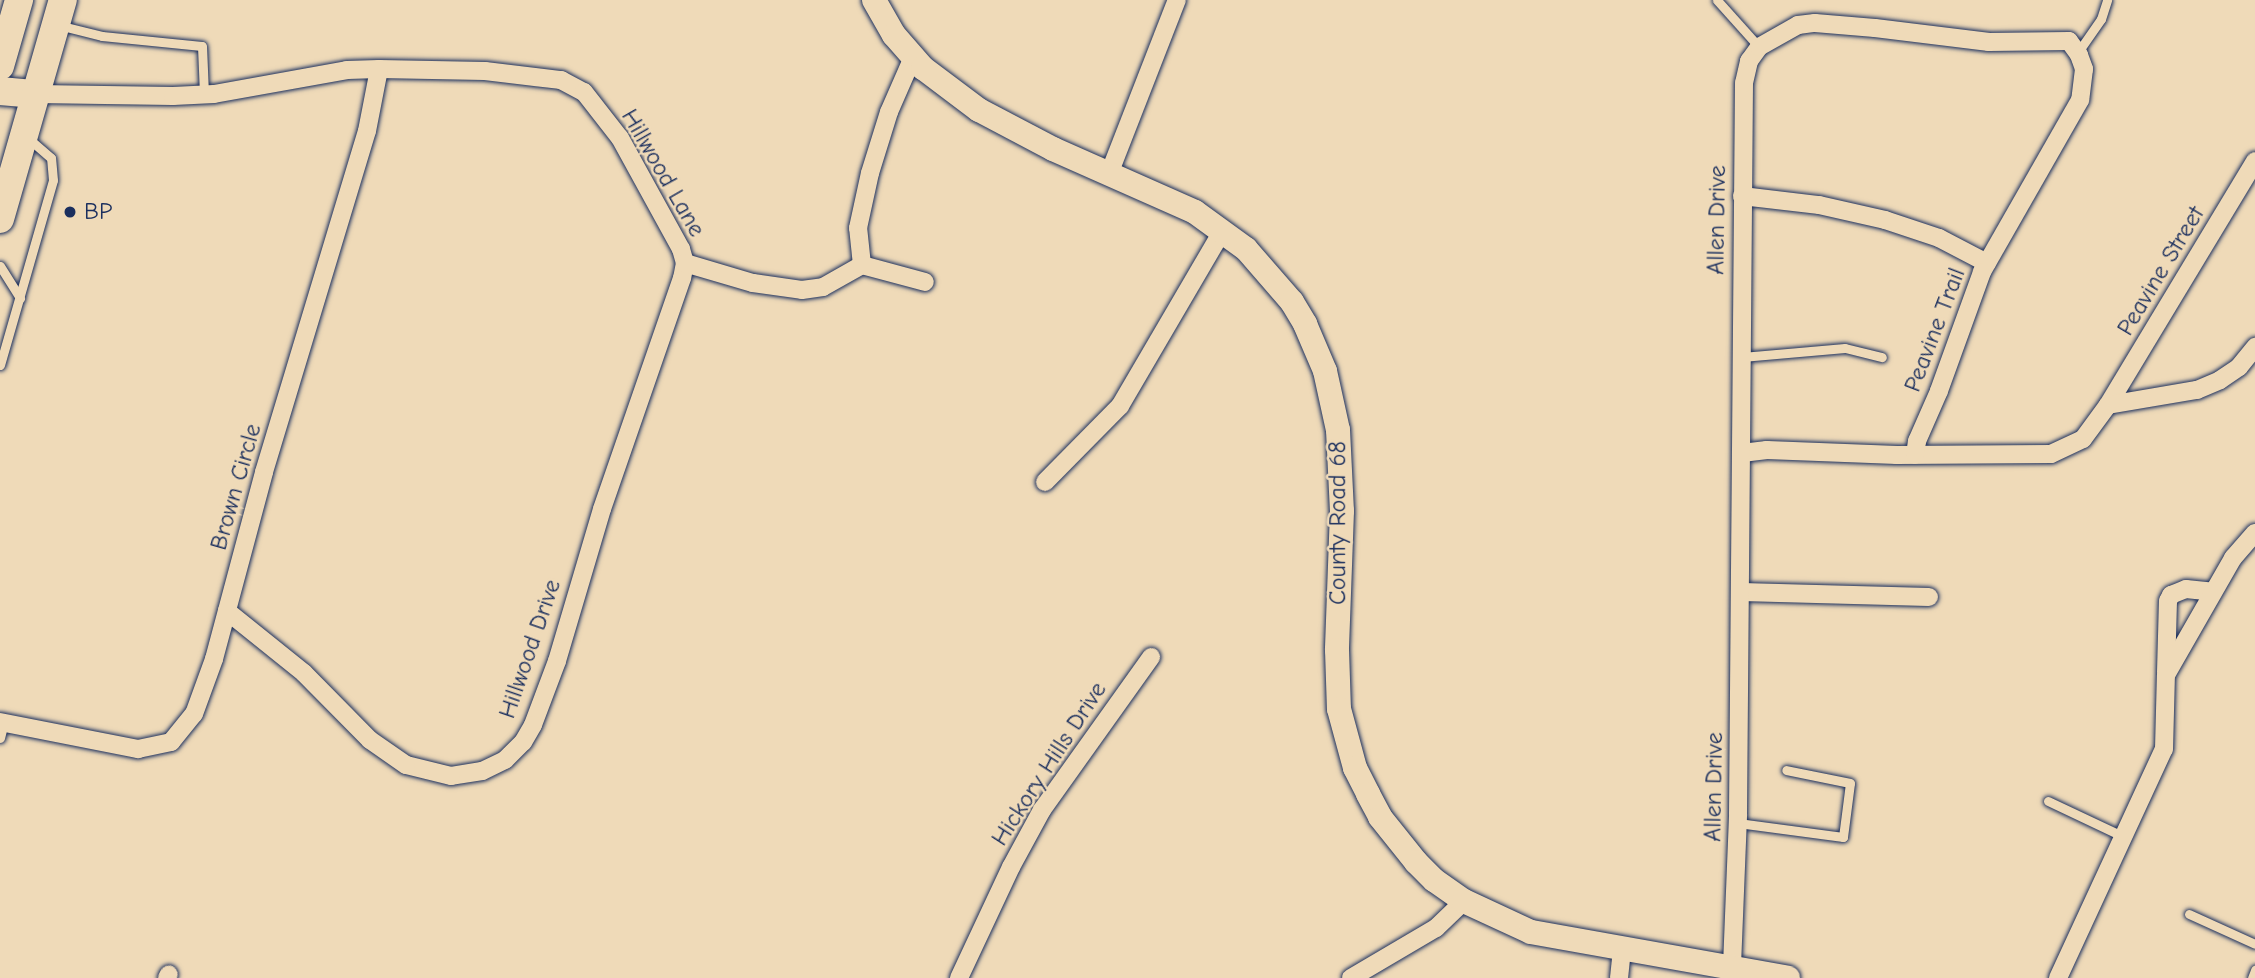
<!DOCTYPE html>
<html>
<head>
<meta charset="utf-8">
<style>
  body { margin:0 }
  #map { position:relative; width:2255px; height:978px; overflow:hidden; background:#efdab8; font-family:"Comic Neue",sans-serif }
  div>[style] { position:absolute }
  .roads { filter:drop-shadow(0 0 2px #1b2f5e) drop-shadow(0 0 2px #1b2f5e) }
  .lane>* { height:9px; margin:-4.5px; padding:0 4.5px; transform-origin:4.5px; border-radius:4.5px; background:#efdab8 }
  .street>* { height:18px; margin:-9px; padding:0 9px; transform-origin:9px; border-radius:9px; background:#efdab8 }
  .secondary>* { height:24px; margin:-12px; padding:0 12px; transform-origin:12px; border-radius:12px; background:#efdab8 }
  .primary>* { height:28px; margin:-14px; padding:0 14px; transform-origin:14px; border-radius:14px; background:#efdab8 }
  .dots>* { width:19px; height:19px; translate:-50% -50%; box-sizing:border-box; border:4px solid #efdab8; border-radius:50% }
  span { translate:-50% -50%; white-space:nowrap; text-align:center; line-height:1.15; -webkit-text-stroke:5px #efdab8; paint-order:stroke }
  .street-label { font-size:24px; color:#1b2f5e }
  .poi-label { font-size:24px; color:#1b2f5e }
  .left { translate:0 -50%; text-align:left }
</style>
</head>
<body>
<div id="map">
  <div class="roads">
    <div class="lane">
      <div style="left:1717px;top:0;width:63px;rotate:48.2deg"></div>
      <div style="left:58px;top:25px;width:45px;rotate:14deg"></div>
      <div style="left:102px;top:36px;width:100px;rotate:5.7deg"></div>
      <div style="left:202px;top:46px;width:48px;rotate:87.6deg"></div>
      <div style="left:2078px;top:52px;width:40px;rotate:-55.1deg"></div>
      <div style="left:2101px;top:19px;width:20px;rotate:-72deg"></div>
      <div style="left:0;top:266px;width:38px;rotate:58deg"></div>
      <div style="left:1742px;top:357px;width:103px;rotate:-5deg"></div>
      <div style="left:1845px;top:348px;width:38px;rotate:14deg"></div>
      <div style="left:0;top:365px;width:192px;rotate:-74deg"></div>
      <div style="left:53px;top:180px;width:22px;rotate:-95deg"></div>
      <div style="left:51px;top:158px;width:30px;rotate:-139deg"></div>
      <div style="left:0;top:738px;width:16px;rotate:-76deg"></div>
      <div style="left:2048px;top:801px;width:84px;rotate:25.3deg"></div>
      <div style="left:1738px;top:823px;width:106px;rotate:7.6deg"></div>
      <div style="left:1843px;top:837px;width:54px;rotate:-82.6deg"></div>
      <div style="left:1850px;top:783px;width:65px;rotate:-168.5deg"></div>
      <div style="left:2189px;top:914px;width:72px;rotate:24.4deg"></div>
      <div style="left:2252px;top:978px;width:9px;rotate:-69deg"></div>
    </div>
    <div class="street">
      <div style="left:36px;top:94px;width:137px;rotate:0.8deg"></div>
      <div style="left:173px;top:96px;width:41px;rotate:-2.8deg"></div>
      <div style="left:214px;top:94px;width:135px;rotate:-10.2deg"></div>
      <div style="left:347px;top:70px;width:32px;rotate:-2deg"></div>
      <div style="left:379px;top:69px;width:106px;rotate:1.1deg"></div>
      <div style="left:485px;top:71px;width:77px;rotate:6.8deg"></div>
      <div style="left:561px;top:80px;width:26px;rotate:28deg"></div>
      <div style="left:584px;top:92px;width:58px;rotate:52deg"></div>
      <div style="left:620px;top:138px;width:127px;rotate:61.2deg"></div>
      <div style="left:681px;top:249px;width:15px;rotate:74deg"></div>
      <div style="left:685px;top:263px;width:15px;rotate:101deg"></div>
      <div style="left:682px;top:278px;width:244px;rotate:109.1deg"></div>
      <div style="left:602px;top:509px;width:159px;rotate:106.5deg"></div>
      <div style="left:557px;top:661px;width:68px;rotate:110.6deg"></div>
      <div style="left:533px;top:725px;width:20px;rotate:120deg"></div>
      <div style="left:523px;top:742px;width:25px;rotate:135deg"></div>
      <div style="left:505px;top:760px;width:25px;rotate:154deg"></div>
      <div style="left:482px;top:771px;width:31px;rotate:171deg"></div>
      <div style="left:451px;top:776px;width:46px;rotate:-166.3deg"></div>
      <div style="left:406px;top:765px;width:44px;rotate:-145.2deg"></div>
      <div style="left:370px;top:740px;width:94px;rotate:-134.6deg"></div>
      <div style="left:304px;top:673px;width:99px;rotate:-141.2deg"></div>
      <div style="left:1109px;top:174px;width:187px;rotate:-68.7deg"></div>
      <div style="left:1742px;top:196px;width:78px;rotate:6.7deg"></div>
      <div style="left:1819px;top:205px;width:68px;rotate:12.8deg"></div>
      <div style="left:1885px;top:220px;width:57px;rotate:18.4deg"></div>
      <div style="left:1939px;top:238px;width:54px;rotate:27.5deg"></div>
      <div style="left:685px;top:263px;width:71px;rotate:16.4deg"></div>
      <div style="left:753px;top:283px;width:49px;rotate:8.1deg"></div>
      <div style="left:802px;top:290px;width:21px;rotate:-8deg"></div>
      <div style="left:823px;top:287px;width:45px;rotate:-29.4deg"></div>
      <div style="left:862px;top:265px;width:37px;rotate:-96deg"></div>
      <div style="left:858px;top:228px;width:56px;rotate:-77.7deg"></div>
      <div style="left:870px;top:173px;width:64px;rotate:-72.7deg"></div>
      <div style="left:889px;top:112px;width:60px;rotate:-66.4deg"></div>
      <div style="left:862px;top:265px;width:65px;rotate:15.1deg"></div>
      <div style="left:2108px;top:405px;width:285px;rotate:-58.9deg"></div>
      <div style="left:1742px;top:453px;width:25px;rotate:-7deg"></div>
      <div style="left:1767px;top:450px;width:130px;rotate:2.2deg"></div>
      <div style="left:1897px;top:455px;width:154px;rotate:-0.4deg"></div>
      <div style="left:2051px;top:454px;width:35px;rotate:-25deg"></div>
      <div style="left:2083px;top:439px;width:42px;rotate:-53.7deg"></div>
      <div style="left:2108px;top:405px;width:90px;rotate:-9.6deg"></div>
      <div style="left:2197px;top:390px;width:25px;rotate:-23deg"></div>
      <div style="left:2220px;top:380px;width:23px;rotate:-34deg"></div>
      <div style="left:2239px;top:367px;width:26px;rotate:-51deg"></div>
      <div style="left:1045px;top:482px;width:107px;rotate:-45.4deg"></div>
      <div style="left:1120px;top:406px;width:204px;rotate:-59.7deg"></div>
      <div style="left:1741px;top:592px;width:188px;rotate:1.5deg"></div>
      <div style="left:2166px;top:672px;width:71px;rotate:-88.4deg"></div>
      <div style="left:2168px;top:601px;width:7px;rotate:-63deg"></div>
      <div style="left:2171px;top:595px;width:16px;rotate:-22deg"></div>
      <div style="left:2186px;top:589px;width:27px;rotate:6deg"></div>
      <div style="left:0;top:722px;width:141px;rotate:11.1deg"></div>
      <div style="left:138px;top:749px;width:34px;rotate:-12deg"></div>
      <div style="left:171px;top:742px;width:36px;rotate:-51deg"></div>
      <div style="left:194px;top:714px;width:59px;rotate:-70deg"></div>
      <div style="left:214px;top:659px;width:194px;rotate:-75deg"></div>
      <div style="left:264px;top:472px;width:356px;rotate:-73.2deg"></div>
      <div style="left:367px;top:131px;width:63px;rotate:-79deg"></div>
      <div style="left:1732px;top:966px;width:152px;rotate:-87.7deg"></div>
      <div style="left:1738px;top:814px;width:731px;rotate:-89.53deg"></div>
      <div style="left:1744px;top:83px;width:23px;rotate:-77deg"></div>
      <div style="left:1749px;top:61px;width:17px;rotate:-54deg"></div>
      <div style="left:1759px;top:47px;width:45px;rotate:-29.4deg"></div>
      <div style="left:1798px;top:25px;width:17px;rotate:-7deg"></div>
      <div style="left:1815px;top:23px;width:60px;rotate:4.8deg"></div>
      <div style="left:1875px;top:28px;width:115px;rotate:7deg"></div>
      <div style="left:1989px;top:42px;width:80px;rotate:-0.7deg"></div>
      <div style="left:2069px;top:41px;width:17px;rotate:54deg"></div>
      <div style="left:2079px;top:55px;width:15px;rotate:70deg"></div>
      <div style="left:2084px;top:69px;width:31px;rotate:97deg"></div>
      <div style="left:2080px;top:100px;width:198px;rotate:119.7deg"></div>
      <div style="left:1982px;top:272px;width:127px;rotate:109.9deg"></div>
      <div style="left:1939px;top:391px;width:55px;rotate:113.7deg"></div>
      <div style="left:1917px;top:441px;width:14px;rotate:98deg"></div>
      <div style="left:167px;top:978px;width:4px;rotate:-63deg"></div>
      <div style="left:959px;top:978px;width:123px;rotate:-64.9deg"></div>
      <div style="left:1011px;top:867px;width:65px;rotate:-61.5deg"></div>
      <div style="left:1042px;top:810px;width:188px;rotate:-54.5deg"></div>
      <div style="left:1351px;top:978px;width:99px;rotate:-30.5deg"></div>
      <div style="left:1436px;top:928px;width:39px;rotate:-44deg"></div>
      <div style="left:1619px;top:978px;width:28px;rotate:-84deg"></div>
      <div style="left:2058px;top:978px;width:252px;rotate:-65.2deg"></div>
      <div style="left:2164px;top:749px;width:74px;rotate:-88.5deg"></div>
      <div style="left:2166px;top:675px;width:135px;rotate:-60.2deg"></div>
      <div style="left:2233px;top:558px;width:33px;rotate:-49deg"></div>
    </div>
    <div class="secondary">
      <div style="left:874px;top:0;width:40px;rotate:60.3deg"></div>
      <div style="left:894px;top:35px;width:44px;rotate:48.7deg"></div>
      <div style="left:923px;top:68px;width:70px;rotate:36.9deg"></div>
      <div style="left:979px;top:110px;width:84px;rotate:27.8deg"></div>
      <div style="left:1053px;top:149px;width:155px;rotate:23.9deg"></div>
      <div style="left:1195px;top:212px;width:63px;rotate:36deg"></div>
      <div style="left:1246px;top:249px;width:70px;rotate:49deg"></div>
      <div style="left:1292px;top:302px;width:26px;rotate:59deg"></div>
      <div style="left:1305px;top:324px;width:51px;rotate:66.9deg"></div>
      <div style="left:1325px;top:371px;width:60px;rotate:77.6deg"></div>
      <div style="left:1338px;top:430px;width:81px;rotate:87.2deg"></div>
      <div style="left:1342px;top:511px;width:139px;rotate:92.1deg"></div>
      <div style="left:1337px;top:650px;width:59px;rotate:88.1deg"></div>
      <div style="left:1339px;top:709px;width:61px;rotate:74.8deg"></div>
      <div style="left:1355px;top:768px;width:29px;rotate:63deg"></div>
      <div style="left:1368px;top:794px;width:26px;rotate:62deg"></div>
      <div style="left:1380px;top:817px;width:58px;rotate:51.3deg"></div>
      <div style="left:1416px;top:862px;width:25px;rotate:45deg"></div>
      <div style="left:1434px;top:880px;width:37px;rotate:35deg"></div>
      <div style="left:1464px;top:901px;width:74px;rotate:24.8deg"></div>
      <div style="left:1531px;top:932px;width:261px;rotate:10.1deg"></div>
    </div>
    <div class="primary">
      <div style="left:0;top:66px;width:69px;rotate:-73.9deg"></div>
      <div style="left:0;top:91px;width:36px;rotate:5deg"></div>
      <div style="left:0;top:219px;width:228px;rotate:-74deg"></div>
    </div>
  </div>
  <div class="dots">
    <div style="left:70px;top:212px;background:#1b2f5e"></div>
  </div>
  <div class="street-label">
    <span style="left:663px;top:173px;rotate:60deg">Hillwood Lane</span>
    <span style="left:1717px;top:220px;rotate:-89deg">Allen Drive</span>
    <span style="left:2161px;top:271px;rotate:-59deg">Peavine Street</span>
    <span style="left:1935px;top:330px;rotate:-69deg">Peavine Trail</span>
    <span style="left:236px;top:487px;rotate:-74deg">Brown Circle</span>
    <span style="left:1338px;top:523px;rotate:-90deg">County Road 68</span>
    <span style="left:530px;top:649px;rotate:-71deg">Hillwood Drive</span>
    <span style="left:1049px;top:764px;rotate:-57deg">Hickory Hills Drive</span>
    <span style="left:1714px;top:787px;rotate:-89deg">Allen Drive</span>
  </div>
  <div class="poi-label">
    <span class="left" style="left:84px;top:212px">BP</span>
  </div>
</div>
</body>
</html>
